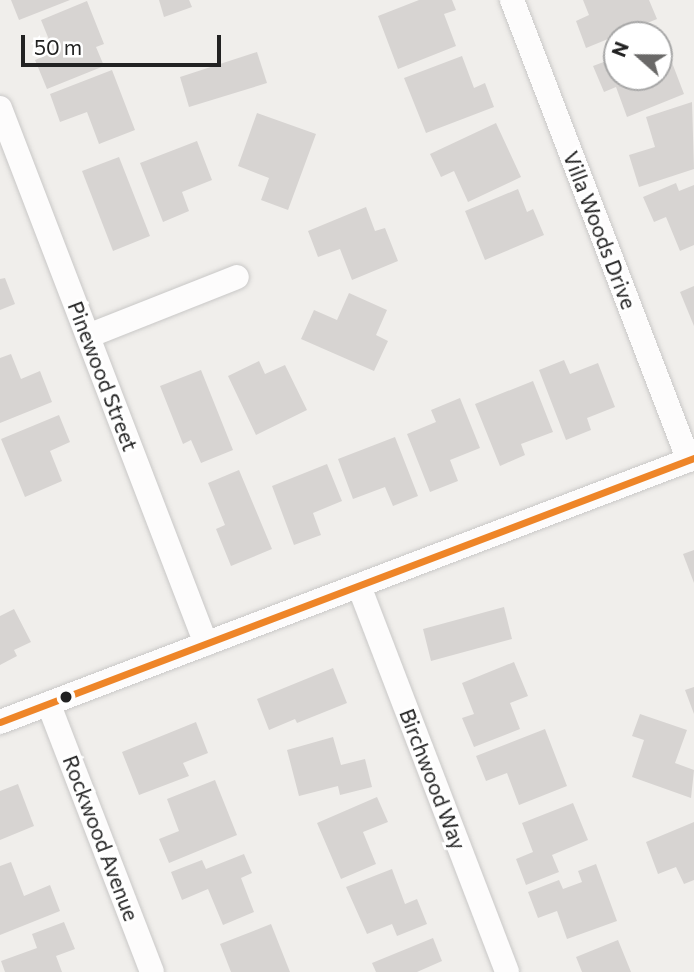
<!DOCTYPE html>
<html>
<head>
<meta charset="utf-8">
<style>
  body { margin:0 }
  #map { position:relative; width:694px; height:972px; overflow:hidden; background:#f0eeeb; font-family:Commissioner,sans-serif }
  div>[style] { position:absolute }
  .building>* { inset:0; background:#d7d4d2 }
  .roads { filter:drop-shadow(0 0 2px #c9c8c7) drop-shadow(0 0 2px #c9c8c7) }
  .minor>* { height:24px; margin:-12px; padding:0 12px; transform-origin:12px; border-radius:12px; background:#fdfcfc }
  .bus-1>* { height:7px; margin:-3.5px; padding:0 3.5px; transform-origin:3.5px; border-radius:3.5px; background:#ee8528 }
  .dots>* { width:19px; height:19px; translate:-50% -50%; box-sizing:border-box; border:4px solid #fff; border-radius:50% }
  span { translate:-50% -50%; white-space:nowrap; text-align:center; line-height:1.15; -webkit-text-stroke:6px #fff; paint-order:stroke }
  .street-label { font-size:21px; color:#222 }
  .north { position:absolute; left:603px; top:21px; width:70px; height:70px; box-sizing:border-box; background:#fff; border:2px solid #a7a7a7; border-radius:50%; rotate:291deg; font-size:19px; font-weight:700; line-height:28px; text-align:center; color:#222 }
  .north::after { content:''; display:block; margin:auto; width:24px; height:32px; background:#6a6968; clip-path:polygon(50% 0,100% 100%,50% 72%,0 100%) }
  .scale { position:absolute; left:21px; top:35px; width:200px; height:32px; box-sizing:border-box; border:4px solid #222; border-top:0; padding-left:9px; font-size:21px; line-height:24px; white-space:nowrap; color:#222; -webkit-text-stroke:5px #fff; paint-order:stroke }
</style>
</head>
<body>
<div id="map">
  <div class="building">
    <div style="clip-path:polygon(11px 0,70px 0,19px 20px)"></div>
    <div style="clip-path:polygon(159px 0,189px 0,192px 7px,164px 17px)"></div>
    <div style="clip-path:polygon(419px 0,452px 0,456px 10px,444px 14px,456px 46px,398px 69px,378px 16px)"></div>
    <div style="clip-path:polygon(583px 0,649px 0,657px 19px,586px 48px,576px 21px,589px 15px)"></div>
    <div style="clip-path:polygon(87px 1px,104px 44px,96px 47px,104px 66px,47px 89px,35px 60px,54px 52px,41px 20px)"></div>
    <div style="clip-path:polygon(663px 39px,684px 94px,627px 117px,616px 87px,604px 92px,593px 66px,617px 57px,617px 77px,659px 77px,659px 40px)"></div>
    <div style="clip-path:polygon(257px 52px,267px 83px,189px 107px,180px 77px)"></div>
    <div style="clip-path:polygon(462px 56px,474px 88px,485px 83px,494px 107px,426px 133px,404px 78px)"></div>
    <div style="clip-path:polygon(112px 70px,135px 130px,99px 144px,87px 112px,60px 122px,50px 94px)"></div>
    <div style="clip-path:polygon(692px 102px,694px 169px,639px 187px,629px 155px,655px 147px,646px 117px)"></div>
    <div style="clip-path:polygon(257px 113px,316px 134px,288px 210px,261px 200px,269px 178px,238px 166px)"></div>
    <div style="clip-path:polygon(496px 123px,521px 177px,468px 202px,454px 171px,441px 177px,430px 154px)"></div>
    <div style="clip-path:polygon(197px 141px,212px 180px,182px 192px,189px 211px,163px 222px,140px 163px)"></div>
    <div style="clip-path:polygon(119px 157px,150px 236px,113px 251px,82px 171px)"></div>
    <div style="clip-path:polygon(676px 183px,679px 191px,694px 185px,694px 245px,680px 251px,666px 217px,654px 222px,643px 197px)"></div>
    <div style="clip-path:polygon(518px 189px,527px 212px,533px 209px,544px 235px,485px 260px,465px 211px)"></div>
    <div style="clip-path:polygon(366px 207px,375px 231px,385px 228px,398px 261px,352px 280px,340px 249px,318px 257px,308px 231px)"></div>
    <div style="clip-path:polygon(5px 278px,15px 304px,0 310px,0 279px)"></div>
    <div style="clip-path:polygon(694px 286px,694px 326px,680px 292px)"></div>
    <div style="clip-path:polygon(349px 293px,387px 310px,376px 335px,388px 341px,374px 371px,301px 339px,314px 310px,337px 320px)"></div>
    <div style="clip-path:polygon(11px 354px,21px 379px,40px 371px,52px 402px,0 423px,0 358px)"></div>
    <div style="clip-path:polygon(564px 360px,570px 374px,598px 363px,615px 407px,587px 418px,591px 430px,566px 440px,539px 370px)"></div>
    <div style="clip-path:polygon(259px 361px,265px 374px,285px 365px,307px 410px,256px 435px,228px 376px)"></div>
    <div style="clip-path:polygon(201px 370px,233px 450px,201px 463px,191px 440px,183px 444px,160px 386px)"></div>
    <div style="clip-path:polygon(533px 381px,553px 432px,521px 444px,525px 455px,500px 466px,475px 404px)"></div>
    <div style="clip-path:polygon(460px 398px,480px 448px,450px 460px,458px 481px,430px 492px,407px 434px,436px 422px,431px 410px)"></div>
    <div style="clip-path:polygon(59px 415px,70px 442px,50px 451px,62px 481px,25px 497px,1px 439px)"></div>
    <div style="clip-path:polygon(395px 437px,418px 496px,393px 506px,385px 487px,353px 499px,338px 459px)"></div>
    <div style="clip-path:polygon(327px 464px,342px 501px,313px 513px,321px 535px,294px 545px,272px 486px)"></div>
    <div style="clip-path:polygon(239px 470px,272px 549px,231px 566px,216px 529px,225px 525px,208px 483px)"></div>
    <div style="clip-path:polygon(694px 550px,694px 583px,683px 554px)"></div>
    <div style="clip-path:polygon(504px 607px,512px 639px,431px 661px,423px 629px)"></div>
    <div style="clip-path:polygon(14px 609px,31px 642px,14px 650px,17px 656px,0 665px,0 616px)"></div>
    <div style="clip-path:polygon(514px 662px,528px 696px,510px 703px,520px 729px,474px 747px,462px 718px,474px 714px,462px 683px)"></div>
    <div style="clip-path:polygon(333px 668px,347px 703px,297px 723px,295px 719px,269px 730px,257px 699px)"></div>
    <div style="clip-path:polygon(694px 687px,694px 714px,685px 690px)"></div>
    <div style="clip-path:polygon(640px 714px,687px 730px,675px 763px,694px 770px,691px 798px,632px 777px,644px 740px,632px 736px)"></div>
    <div style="clip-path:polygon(196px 722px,208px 753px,183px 763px,189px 776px,139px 795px,122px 752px)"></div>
    <div style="clip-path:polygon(545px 729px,567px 786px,519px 805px,507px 773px,486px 781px,476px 756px)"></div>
    <div style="clip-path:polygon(333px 737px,341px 765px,365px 759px,372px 787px,340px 795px,338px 786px,299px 796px,287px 750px)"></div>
    <div style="clip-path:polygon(215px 780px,237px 835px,169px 863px,159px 839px,179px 831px,167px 799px)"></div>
    <div style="clip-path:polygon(18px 784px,34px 826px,0 840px,0 791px)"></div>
    <div style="clip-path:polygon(377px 797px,388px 822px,363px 832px,376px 864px,341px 879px,317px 823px)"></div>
    <div style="clip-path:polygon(573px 803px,588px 840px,552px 855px,559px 872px,526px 885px,516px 859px,533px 852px,522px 823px)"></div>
    <div style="clip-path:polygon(694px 822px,694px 880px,684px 884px,676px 867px,658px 874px,646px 842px)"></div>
    <div style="clip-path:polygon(244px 854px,252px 873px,241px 878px,254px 912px,223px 925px,208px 889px,182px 900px,171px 872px,202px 860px,206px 869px)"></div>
    <div style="clip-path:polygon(11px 862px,24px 896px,50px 885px,60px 911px,0 935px,0 866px)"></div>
    <div style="clip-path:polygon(596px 864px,617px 921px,567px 939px,557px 911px,538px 918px,528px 892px,559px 880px,563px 889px,582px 882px,578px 871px)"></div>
    <div style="clip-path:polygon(392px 869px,405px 904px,417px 899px,427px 924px,397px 936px,392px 924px,367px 934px,346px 887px)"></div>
    <div style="clip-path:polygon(64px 922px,75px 949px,56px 956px,62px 972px,5px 972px,1px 961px,37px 948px,32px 934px)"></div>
    <div style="clip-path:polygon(271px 924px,290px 972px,231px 972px,220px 944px)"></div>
    <div style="clip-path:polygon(433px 938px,442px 961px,417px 972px,376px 972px,372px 963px)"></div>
    <div style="clip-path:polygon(618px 940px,631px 972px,582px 972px,576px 957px)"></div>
  </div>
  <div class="roads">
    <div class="minor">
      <div style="left:512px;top:0;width:493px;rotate:69deg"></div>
      <div style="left:0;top:108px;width:574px;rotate:68.98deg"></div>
      <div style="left:88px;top:336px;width:160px;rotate:-21.6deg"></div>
      <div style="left:359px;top:586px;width:413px;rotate:69deg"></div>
      <div style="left:49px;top:705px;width:286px;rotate:68.9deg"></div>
      <div style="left:0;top:722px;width:743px;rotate:-20.83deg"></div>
    </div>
  </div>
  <div class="bus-1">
    <div style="left:0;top:722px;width:743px;rotate:-20.83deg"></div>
  </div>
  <div class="dots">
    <div style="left:66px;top:697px;background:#222"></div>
  </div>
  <div class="street-label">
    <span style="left:600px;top:230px;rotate:69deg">Villa Woods Drive</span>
    <span style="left:103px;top:376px;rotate:69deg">Pinewood Street</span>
    <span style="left:433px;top:779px;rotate:69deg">Birchwood Way</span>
    <span style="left:101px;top:838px;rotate:69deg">Rockwood Avenue</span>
  </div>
  <div class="north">N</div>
  <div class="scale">50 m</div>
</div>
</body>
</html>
